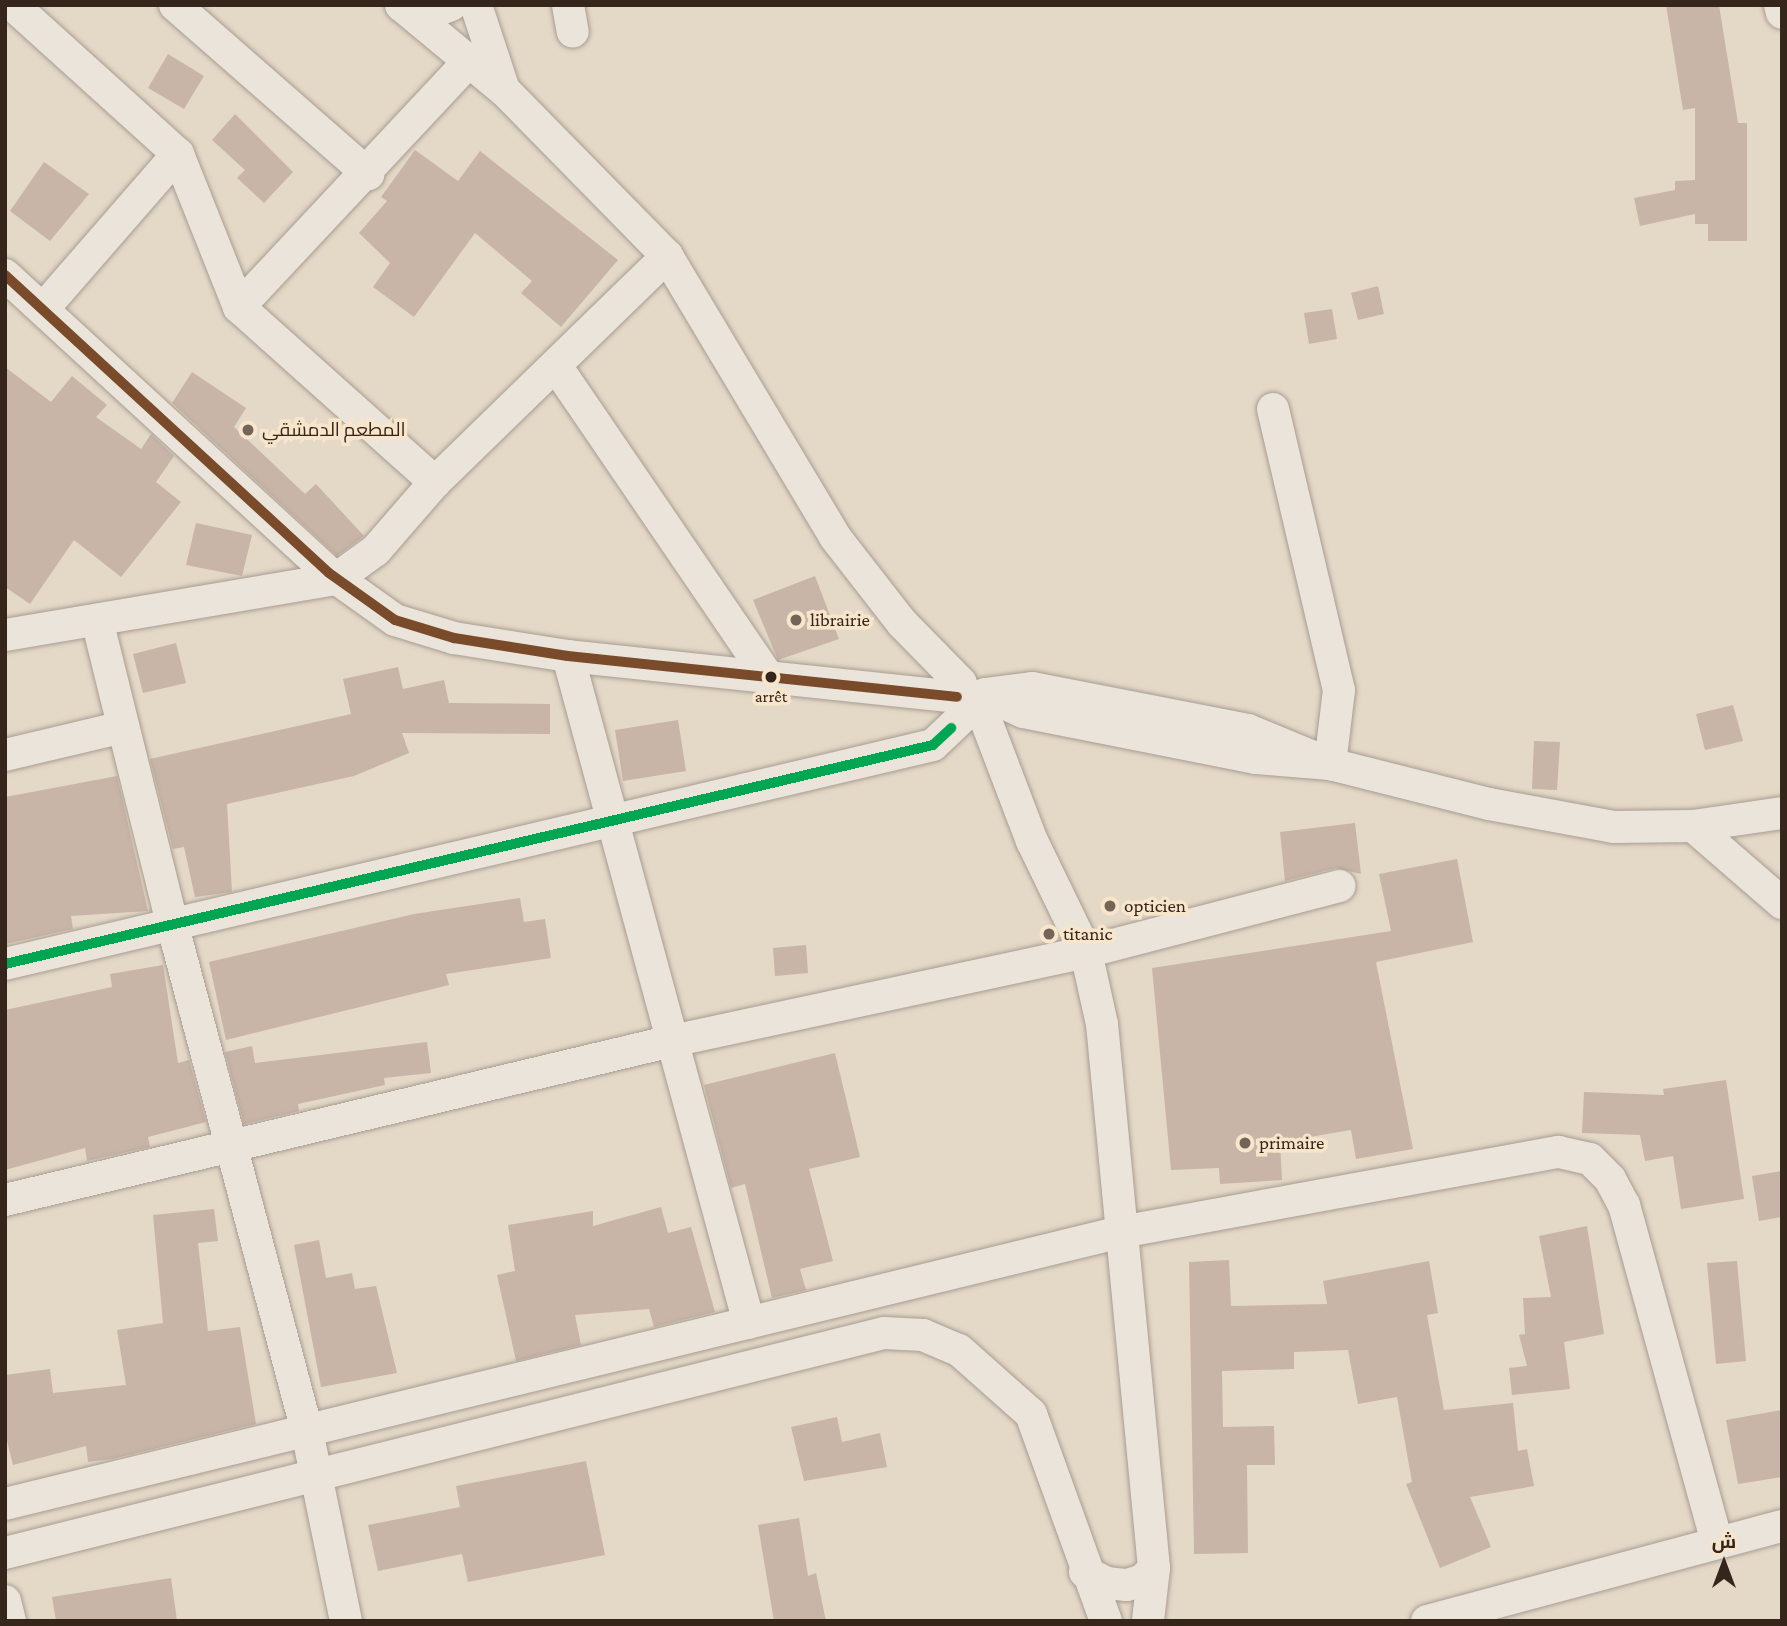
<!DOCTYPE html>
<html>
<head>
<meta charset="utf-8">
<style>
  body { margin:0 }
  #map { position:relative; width:1787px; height:1626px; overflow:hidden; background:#e4d8c7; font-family:"Crimson Pro",Cairo,serif }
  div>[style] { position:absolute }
  .building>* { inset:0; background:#c8b5a8 }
  .roads { filter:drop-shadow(0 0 2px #a89d91) drop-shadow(0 0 2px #a89d91) }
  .minor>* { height:32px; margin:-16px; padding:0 16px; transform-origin:16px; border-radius:16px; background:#ebe4da }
  .bus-1>* { height:10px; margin:-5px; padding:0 5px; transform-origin:5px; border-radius:5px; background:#7a4b2a }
  .bus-2>* { height:10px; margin:-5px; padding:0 5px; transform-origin:5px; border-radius:5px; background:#00a651 }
  .dots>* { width:19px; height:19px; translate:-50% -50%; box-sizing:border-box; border:4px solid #f7e6cb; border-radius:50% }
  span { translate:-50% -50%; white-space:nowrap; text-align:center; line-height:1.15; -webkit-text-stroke:7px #f7e6cb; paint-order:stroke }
  .bus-label { font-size:17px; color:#36251a }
  .poi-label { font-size:19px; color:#36251a }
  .left { translate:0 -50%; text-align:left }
  .frame { position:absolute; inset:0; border:7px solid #36251a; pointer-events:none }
  .north { position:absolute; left:1689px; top:1528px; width:70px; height:70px; -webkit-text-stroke:5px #f7e6cb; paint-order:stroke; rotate:0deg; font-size:19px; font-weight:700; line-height:28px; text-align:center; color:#36251a }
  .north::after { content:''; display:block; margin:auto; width:24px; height:32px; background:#36251a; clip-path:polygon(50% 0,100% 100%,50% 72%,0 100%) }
</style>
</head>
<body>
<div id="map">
  <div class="building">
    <div style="clip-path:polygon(1666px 5px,1719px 5px,1738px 123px,1747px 123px,1747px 241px,1708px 241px,1708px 224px,1695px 224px,1695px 214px,1640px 226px,1634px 198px,1675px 190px,1675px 181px,1695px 180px,1695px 108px,1683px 110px)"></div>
    <div style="clip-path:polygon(168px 54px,204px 76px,184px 109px,148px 88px)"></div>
    <div style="clip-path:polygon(235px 114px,293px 172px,264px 203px,237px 178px,245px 170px,212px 140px)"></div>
    <div style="clip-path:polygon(415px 150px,458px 181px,480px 151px,618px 260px,561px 327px,521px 293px,532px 281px,475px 233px,414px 317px,373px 287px,390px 263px,359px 233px,387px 201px,381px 197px)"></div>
    <div style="clip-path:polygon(44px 162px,89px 194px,50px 241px,10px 211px)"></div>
    <div style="clip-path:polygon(1378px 286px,1384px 314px,1358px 320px,1351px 293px)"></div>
    <div style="clip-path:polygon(1332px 309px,1337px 339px,1309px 344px,1304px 313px)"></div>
    <div style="clip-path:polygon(5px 367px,51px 402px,72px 376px,107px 405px,96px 417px,141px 449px,151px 434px,174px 456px,156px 482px,181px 502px,121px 577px,74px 540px,30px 604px,5px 587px)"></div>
    <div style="clip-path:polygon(192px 372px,246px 408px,234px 427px,305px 494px,316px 484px,364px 536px,337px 556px,172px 403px)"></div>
    <div style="clip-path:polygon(196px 523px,252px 535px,242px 576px,186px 565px)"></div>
    <div style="clip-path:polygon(815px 576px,839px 639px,778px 660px,753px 600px)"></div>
    <div style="clip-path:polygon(176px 643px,186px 683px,143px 693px,133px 654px)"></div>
    <div style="clip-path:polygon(398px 667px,403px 689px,444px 680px,449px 703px,550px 704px,550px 734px,402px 733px,409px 753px,354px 776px,227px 804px,232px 892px,195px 897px,184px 847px,173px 849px,150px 759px,351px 714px,343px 679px)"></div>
    <div style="clip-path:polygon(1733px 705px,1743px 741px,1705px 750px,1696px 714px)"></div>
    <div style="clip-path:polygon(678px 720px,686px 771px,623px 781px,615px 730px)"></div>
    <div style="clip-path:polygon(1534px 741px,1560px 742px,1557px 790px,1532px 789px)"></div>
    <div style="clip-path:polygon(117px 776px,148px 911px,71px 916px,73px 929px,5px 944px,5px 797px)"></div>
    <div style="clip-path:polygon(1355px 823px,1361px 874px,1336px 868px,1285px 881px,1280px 832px)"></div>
    <div style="clip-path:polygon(1457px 859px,1473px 942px,1376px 962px,1413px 1149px,1356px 1159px,1351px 1130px,1280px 1142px,1282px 1180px,1220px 1184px,1219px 1168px,1171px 1170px,1152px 968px,1391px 931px,1379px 874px)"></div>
    <div style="clip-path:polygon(520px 898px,524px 922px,545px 919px,551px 958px,446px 974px,449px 985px,226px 1040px,209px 962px,414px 914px)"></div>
    <div style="clip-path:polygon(806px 945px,808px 973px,775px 976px,773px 948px)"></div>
    <div style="clip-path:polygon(163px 965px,178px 1063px,189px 1060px,206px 1122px,148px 1137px,150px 1147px,87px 1161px,85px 1148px,5px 1170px,5px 1010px,112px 987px,110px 974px)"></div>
    <div style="clip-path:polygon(427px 1042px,431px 1073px,384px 1078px,385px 1085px,298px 1104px,299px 1111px,244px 1124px,225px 1052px,252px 1046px,255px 1063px)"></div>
    <div style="clip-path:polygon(835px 1053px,860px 1157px,809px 1169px,833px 1261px,800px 1269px,806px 1290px,772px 1298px,745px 1184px,731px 1188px,704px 1085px)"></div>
    <div style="clip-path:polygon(1726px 1080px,1744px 1199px,1681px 1209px,1673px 1156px,1645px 1161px,1640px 1135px,1582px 1133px,1584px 1092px,1664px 1095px,1663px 1089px)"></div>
    <div style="clip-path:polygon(1782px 1171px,1782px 1217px,1759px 1221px,1752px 1176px)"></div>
    <div style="clip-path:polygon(661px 1207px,668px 1233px,691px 1227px,715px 1312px,654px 1327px,649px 1309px,575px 1315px,581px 1345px,516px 1361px,497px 1275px,515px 1271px,508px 1225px,593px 1211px,593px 1226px)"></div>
    <div style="clip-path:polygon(214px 1209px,218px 1241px,198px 1243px,208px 1331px,240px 1327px,256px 1424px,112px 1459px,88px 1462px,86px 1446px,13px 1465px,5px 1433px,5px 1375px,50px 1369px,53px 1393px,126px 1385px,117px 1330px,163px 1323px,153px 1215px)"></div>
    <div style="clip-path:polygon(1587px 1226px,1604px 1334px,1564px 1342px,1570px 1389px,1512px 1395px,1509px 1368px,1527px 1366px,1519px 1335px,1525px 1334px,1523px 1298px,1551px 1297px,1539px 1236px)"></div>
    <div style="clip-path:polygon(319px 1240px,326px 1278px,352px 1273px,355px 1289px,376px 1286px,397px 1373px,321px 1387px,294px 1245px)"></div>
    <div style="clip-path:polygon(1229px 1260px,1231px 1306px,1327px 1304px,1323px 1281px,1429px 1261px,1438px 1313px,1427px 1315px,1444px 1410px,1513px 1403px,1518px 1451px,1527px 1449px,1534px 1486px,1470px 1497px,1491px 1547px,1440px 1568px,1406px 1484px,1412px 1482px,1397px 1397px,1358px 1404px,1348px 1350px,1294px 1352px,1294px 1369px,1222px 1371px,1223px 1427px,1274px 1426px,1275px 1465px,1247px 1465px,1248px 1553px,1194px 1554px,1189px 1262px)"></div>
    <div style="clip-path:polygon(1737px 1261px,1746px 1361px,1716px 1364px,1707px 1263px)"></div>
    <div style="clip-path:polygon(1782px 1410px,1782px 1477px,1738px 1484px,1726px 1420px)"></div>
    <div style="clip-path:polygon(837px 1417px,842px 1442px,880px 1433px,887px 1467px,804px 1481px,791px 1427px)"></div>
    <div style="clip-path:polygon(586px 1461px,605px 1555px,468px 1582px,462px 1554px,378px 1571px,368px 1525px,460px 1507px,456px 1486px)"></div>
    <div style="clip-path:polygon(799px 1518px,808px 1576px,816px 1573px,826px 1621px,774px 1621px,758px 1525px)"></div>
    <div style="clip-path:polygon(171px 1578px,177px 1621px,56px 1621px,52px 1597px)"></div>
  </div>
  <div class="roads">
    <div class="minor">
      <div style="left:13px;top:5px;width:222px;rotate:42.1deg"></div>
      <div style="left:178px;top:154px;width:165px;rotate:68.3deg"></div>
      <div style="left:239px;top:307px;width:263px;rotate:41.8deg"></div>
      <div style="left:175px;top:5px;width:257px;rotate:41.2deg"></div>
      <div style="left:401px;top:5px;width:135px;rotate:39.6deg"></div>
      <div style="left:505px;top:91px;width:231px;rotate:45.5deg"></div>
      <div style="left:667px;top:256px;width:327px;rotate:59.1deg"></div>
      <div style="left:835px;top:537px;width:109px;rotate:52.1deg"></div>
      <div style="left:902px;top:623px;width:84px;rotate:45.5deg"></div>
      <div style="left:476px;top:5px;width:89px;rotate:71.8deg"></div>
      <div style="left:568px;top:5px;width:27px;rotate:80deg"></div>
      <div style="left:1780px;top:5px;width:8px;rotate:76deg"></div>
      <div style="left:402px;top:6px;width:25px;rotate:21deg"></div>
      <div style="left:425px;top:15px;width:28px;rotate:-21deg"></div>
      <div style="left:5px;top:275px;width:440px;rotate:42.6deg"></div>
      <div style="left:329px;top:573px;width:81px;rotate:35.5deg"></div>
      <div style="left:395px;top:620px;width:62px;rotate:17deg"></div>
      <div style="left:454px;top:638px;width:115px;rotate:9deg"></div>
      <div style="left:568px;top:656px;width:391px;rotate:6deg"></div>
      <div style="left:239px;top:307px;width:337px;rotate:-46.9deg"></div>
      <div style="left:44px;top:308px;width:204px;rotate:-49deg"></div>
      <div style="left:556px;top:366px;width:376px;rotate:55.7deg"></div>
      <div style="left:1273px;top:409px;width:289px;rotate:76.8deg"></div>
      <div style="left:1339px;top:690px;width:75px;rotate:96.9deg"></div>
      <div style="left:97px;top:620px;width:312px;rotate:76.1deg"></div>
      <div style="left:172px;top:923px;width:526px;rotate:75.12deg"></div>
      <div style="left:307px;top:1431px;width:194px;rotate:78.4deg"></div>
      <div style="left:5px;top:635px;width:336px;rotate:-9.6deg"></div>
      <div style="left:336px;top:579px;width:49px;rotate:-35.9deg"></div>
      <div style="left:376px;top:550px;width:90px;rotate:-49.1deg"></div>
      <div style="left:435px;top:482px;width:324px;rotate:-44.2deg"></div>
      <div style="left:568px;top:656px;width:691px;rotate:74.82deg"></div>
      <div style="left:980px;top:705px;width:146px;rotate:69.1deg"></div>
      <div style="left:1032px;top:841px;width:123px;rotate:64.1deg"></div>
      <div style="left:1086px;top:952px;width:74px;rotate:77.5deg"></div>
      <div style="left:1102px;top:1024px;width:546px;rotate:84.54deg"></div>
      <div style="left:1154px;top:1568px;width:53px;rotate:96.5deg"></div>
      <div style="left:5px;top:755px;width:121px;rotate:-13.3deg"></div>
      <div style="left:1330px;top:764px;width:74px;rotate:-175.4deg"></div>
      <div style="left:1256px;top:758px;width:237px;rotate:-168.8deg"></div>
      <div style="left:1023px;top:712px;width:42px;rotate:-154.7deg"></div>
      <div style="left:985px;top:694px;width:47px;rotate:-7.3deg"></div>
      <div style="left:1032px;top:688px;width:220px;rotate:11deg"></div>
      <div style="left:1248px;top:730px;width:89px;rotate:22.5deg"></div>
      <div style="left:1330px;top:764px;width:164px;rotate:14.1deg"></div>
      <div style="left:1489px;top:804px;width:127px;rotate:10.4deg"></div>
      <div style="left:1614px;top:827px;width:79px;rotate:-0.7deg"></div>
      <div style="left:1693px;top:826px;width:90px;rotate:-8.3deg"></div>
      <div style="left:1693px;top:826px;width:118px;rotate:40.9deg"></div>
      <div style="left:5px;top:964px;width:953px;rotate:-13.28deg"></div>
      <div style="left:933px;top:745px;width:52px;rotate:-43.5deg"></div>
      <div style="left:5px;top:1200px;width:686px;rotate:-13.41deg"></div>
      <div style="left:672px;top:1041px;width:423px;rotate:-12.1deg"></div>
      <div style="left:1086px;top:952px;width:262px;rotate:-14.6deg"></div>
      <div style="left:5px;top:1504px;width:1149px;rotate:-13.7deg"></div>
      <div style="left:1121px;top:1232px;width:445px;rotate:-10.4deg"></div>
      <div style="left:1559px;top:1152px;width:32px;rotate:13deg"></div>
      <div style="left:1590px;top:1159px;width:28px;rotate:45deg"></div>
      <div style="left:1610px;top:1179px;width:30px;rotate:62deg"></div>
      <div style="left:1624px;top:1205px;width:350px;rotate:74.6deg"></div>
      <div style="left:5px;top:1553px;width:906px;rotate:-14.05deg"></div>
      <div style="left:884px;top:1333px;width:39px;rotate:3deg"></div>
      <div style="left:923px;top:1335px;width:39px;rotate:23deg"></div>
      <div style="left:959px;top:1350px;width:96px;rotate:41.6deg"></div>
      <div style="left:1031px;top:1414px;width:220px;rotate:70.1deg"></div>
      <div style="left:1085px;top:1572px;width:25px;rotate:27deg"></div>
      <div style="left:1107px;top:1583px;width:20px;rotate:6deg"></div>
      <div style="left:1127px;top:1585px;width:17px;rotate:-17deg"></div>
      <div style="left:1143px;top:1580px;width:16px;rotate:-47deg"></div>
      <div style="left:5px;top:1601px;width:21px;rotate:76deg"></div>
      <div style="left:1427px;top:1621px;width:367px;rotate:-15deg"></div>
    </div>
  </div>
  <div class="bus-1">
    <div style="left:5px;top:275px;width:440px;rotate:42.6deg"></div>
    <div style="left:329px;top:573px;width:81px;rotate:35.5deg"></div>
    <div style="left:395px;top:620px;width:62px;rotate:17deg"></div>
    <div style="left:454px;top:638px;width:115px;rotate:9deg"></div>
    <div style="left:568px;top:656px;width:391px;rotate:6deg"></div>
  </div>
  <div class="bus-2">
    <div style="left:5px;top:964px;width:953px;rotate:-13.28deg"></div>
    <div style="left:933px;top:745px;width:25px;rotate:-43deg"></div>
  </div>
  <div class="dots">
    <div style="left:248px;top:430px;background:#736457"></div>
    <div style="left:796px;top:620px;background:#736457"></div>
    <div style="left:771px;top:677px;background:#36251a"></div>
    <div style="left:1110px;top:906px;background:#736457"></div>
    <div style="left:1049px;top:934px;background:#736457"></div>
    <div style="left:1245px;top:1143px;background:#736457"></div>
  </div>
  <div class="bus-label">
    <span style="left:771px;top:697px">arrêt</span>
  </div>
  <div class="poi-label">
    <span class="left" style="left:262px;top:430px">المطعم الدمشقي</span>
    <span class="left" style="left:810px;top:620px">librairie</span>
    <span class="left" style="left:1124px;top:906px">opticien</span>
    <span class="left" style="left:1063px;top:934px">titanic</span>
    <span class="left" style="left:1259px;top:1143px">primaire</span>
  </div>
  <div class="frame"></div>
  <div class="north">ش</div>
</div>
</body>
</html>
